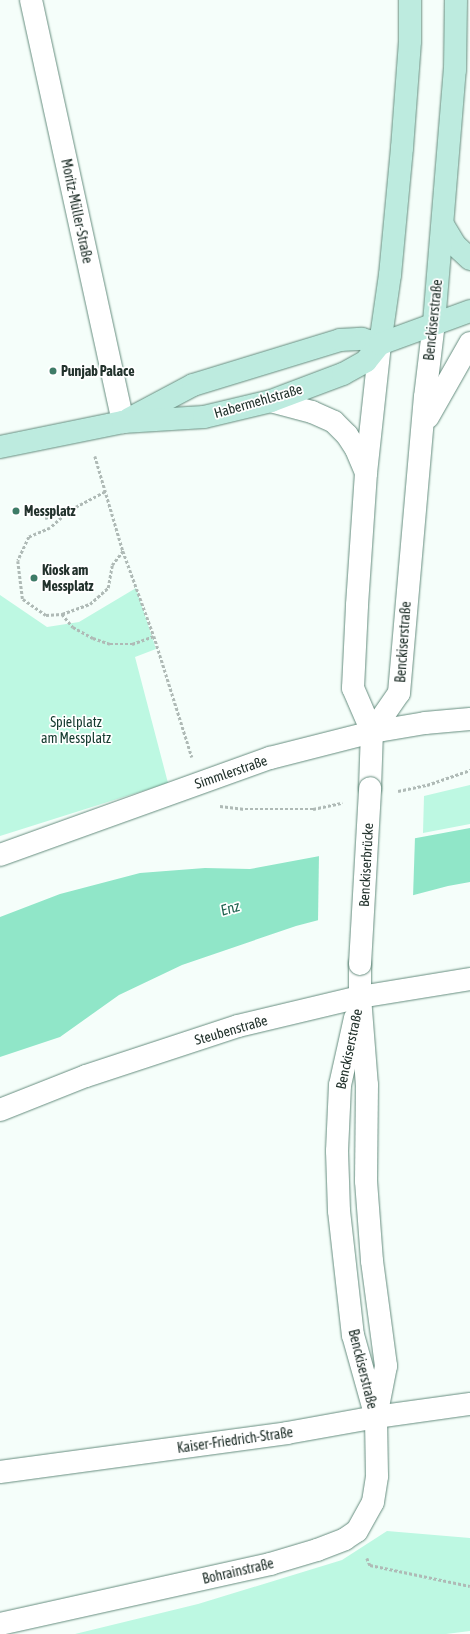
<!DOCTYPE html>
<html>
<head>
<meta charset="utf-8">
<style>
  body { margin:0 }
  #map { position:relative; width:470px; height:1634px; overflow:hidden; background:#f5fefa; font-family:"Asap Condensed",sans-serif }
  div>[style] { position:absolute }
  .green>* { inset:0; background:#bdf8e2 }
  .water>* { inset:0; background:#90e6c8 }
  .pier>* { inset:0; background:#f5fefa }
  .path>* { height:2.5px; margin-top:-1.25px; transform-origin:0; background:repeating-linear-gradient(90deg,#afbab6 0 3px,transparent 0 5px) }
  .roads { filter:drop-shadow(0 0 1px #668d7f) drop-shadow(0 0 1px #668d7f) }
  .minor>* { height:22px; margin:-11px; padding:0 11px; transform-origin:11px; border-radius:11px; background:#fff }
  .tertiary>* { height:22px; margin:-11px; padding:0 11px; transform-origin:11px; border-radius:11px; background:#fff }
  .secondary>* { height:22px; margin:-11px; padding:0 11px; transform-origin:11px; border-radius:11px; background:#bdebdf }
  .bridges { filter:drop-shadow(0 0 1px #668d7f) drop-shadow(0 0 1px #668d7f) }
  .tertiary-bridge>* { height:22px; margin:-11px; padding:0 11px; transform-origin:11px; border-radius:11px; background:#fff }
  .dots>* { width:11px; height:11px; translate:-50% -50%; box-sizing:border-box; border:2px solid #fff; border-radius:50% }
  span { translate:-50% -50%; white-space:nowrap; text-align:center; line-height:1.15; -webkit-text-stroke:3.5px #fff; paint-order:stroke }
  .street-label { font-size:14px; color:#22322c }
  .poi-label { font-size:14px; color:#22322c; font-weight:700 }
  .left { translate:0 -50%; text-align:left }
  .park-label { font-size:14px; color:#133a2e }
  .water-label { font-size:15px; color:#226451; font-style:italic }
</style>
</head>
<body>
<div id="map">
  <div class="green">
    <div style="clip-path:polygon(136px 588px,156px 649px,135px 657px,168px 783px,0 836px,0 595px,47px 627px,79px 622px)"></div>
    <div style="clip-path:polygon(470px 785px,470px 824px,423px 833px,424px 796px)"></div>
    <div style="clip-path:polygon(387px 1531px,470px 1538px,470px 1631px,446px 1634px,75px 1634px,198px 1604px,342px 1560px)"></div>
  </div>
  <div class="water">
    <div style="clip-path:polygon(470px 828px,470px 882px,448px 886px,296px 926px,182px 965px,119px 995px,60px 1037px,0 1057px,0 917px,60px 894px,140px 873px,205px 868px,250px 869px)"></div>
  </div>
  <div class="pier">
    <div style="clip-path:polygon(415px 837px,413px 897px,318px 922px,319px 854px)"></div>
  </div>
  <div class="path">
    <div style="left:95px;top:456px;width:99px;rotate:73.6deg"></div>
    <div style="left:123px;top:551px;width:90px;rotate:70deg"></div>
    <div style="left:154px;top:636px;width:127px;rotate:72.6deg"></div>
    <div style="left:105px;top:492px;width:41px;rotate:152.2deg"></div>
    <div style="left:69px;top:511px;width:25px;rotate:138deg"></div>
    <div style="left:50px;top:528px;width:23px;rotate:157deg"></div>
    <div style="left:29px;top:537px;width:26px;rotate:115deg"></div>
    <div style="left:18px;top:561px;width:38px;rotate:83deg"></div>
    <div style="left:23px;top:599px;width:28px;rotate:35deg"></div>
    <div style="left:46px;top:615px;width:16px;rotate:-4deg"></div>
    <div style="left:62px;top:614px;width:30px;rotate:-20deg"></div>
    <div style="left:90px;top:604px;width:24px;rotate:-42deg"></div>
    <div style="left:108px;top:588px;width:23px;rotate:-80deg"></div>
    <div style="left:112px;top:565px;width:18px;rotate:-52deg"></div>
    <div style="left:45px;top:518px;width:22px;rotate:-16deg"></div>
    <div style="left:62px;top:614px;width:17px;rotate:50deg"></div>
    <div style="left:73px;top:627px;width:23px;rotate:29deg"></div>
    <div style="left:93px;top:638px;width:18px;rotate:19deg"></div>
    <div style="left:110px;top:644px;width:22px"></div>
    <div style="left:132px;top:644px;width:23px;rotate:-20deg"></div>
    <div style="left:398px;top:791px;width:30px;rotate:-12deg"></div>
    <div style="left:427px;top:785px;width:46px;rotate:-19.2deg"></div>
    <div style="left:220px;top:806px;width:25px;rotate:7deg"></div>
    <div style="left:245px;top:809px;width:68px"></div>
    <div style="left:313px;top:809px;width:30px;rotate:-12deg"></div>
    <div style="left:367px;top:1558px;width:8px;rotate:67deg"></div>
    <div style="left:370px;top:1565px;width:102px;rotate:11.9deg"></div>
  </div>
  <div class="roads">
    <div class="minor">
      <div style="left:31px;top:0;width:432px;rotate:77.7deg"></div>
      <div style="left:0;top:855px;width:287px;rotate:-19.8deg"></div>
      <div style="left:270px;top:758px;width:105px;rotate:-14.3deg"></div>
      <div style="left:372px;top:732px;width:54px;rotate:-9.6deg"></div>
      <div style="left:425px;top:723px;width:45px;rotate:-5.1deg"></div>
      <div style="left:0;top:1110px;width:92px;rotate:-21.6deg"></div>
      <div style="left:86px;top:1076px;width:160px;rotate:-18.2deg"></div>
      <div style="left:238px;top:1026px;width:125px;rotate:-13.4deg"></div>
      <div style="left:360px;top:997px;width:111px;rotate:-9.3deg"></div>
      <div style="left:0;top:1624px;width:277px;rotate:-12.5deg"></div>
      <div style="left:270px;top:1564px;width:49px;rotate:-16.6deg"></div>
      <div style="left:317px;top:1550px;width:30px;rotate:-21deg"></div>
      <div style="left:345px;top:1539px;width:14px;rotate:-34deg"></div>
      <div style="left:357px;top:1531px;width:33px;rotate:-61deg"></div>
      <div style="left:373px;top:1502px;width:26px;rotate:-81deg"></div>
      <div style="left:377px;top:1476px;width:59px;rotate:-91deg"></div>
    </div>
    <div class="tertiary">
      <div style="left:271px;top:401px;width:42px;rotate:15deg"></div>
      <div style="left:312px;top:412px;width:24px;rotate:24deg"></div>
      <div style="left:334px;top:422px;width:18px;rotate:45deg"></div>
      <div style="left:347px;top:435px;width:17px;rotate:57deg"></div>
      <div style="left:356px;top:449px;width:26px;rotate:67deg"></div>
      <div style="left:428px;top:417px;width:85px;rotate:-60.4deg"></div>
      <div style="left:372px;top:732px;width:47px;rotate:-55.3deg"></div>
      <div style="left:399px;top:693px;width:297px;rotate:-85deg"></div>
      <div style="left:425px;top:397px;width:75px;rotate:-83.1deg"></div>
      <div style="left:370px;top:788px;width:56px;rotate:-88deg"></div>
      <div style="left:372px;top:732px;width:48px;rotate:-113.4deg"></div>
      <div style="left:353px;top:688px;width:83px;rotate:-87.2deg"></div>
      <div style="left:357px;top:605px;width:132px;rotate:-86.1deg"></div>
      <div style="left:366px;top:473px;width:130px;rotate:-83.8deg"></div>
      <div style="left:360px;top:964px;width:33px;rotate:90deg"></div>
      <div style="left:360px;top:997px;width:88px;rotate:85.5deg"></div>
      <div style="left:367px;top:1085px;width:96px;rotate:90.6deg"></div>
      <div style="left:366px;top:1181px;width:80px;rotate:85.7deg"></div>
      <div style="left:372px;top:1261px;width:106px;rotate:82.4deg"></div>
      <div style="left:386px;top:1366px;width:52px;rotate:101.1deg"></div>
      <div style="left:355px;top:1018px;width:69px;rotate:102.6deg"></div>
      <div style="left:340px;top:1085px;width:66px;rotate:92.6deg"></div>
      <div style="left:337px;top:1151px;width:60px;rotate:88.1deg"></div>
      <div style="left:339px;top:1211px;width:125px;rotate:83.6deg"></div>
      <div style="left:353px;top:1335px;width:82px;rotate:74.4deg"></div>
      <div style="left:0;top:1472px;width:290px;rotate:-7.7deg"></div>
      <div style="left:287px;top:1433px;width:90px;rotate:-10.2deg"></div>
      <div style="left:376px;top:1417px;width:95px;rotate:-7.9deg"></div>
    </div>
    <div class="secondary">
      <div style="left:443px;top:225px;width:23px;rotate:59deg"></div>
      <div style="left:455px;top:245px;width:21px;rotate:43deg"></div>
      <div style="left:434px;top:323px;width:254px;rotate:-85.3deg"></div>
      <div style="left:455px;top:70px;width:70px;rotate:-89.2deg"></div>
      <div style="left:380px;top:344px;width:70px;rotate:-81.8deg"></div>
      <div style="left:390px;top:275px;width:128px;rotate:-84.6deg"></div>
      <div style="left:402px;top:148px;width:107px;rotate:-85.7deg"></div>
      <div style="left:410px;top:41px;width:41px;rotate:-90deg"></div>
      <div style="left:129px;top:419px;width:72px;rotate:-28deg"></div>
      <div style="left:193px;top:385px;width:154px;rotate:-17deg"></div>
      <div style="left:340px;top:340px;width:22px;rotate:-3deg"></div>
      <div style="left:362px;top:339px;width:19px;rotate:16deg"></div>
      <div style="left:0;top:447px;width:126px;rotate:-11.5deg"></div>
      <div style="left:123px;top:422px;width:81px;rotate:-3.5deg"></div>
      <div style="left:204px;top:417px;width:69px;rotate:-13.4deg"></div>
      <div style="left:271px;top:401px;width:77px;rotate:-20.6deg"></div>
      <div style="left:343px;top:374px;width:26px;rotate:-29deg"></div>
      <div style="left:366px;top:361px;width:22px;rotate:-51deg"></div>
      <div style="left:380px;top:344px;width:96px;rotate:-20.1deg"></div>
    </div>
  </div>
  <div class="bridges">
    <div class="tertiary-bridge">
      <div style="left:360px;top:964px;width:176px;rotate:-86.7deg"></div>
    </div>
  </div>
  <div class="dots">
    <div style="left:53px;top:371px;background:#3e7c67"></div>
    <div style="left:16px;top:511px;background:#3e7c67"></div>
    <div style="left:34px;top:578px;background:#3e7c67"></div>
  </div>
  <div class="street-label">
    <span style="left:77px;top:211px;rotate:78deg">Moritz-Müller-Straße</span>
    <span style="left:433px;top:320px;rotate:-84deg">Benckiserstraße</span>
    <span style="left:258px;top:401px;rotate:-16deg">Habermehlstraße</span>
    <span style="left:403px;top:642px;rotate:-86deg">Benckiserstraße</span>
    <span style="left:231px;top:772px;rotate:-19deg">Simmlerstraße</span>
    <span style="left:366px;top:865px;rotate:-87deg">Benckiserbrücke</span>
    <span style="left:231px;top:1030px;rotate:-16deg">Steubenstraße</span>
    <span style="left:349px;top:1049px;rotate:-78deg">Benckiserstraße</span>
    <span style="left:363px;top:1369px;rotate:76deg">Benckiserstraße</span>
    <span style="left:235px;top:1440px;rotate:-8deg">Kaiser-Friedrich-Straße</span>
    <span style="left:238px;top:1571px;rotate:-13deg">Bohrainstraße</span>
  </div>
  <div class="poi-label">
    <span class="left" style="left:61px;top:371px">Punjab Palace</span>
    <span class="left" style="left:24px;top:511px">Messplatz</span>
    <span class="left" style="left:42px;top:578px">Kiosk am<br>Messplatz</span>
  </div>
  <div class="park-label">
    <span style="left:76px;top:730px">Spielplatz<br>am Messplatz</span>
  </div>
  <div class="water-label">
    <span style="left:230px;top:908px;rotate:-16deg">Enz</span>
  </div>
</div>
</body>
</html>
